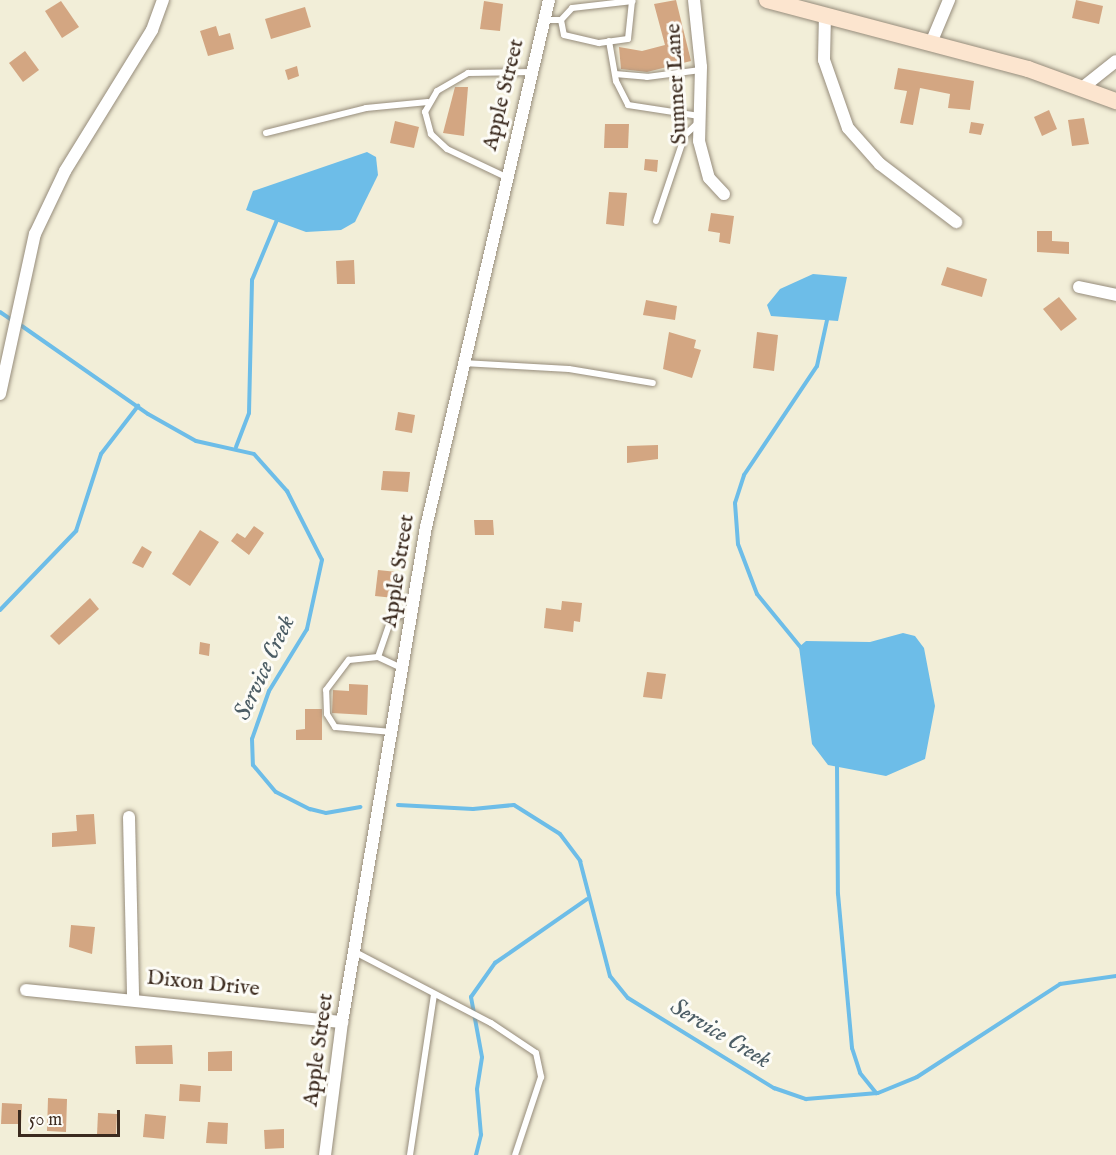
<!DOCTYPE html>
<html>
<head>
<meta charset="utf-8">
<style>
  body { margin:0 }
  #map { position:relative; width:1116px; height:1155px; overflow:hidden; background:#f2eed8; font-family:"IM FELL English",serif }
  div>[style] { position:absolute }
  .water>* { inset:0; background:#6dbde8 }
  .stream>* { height:4px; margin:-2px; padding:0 2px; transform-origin:2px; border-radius:2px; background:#6dbde8 }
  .building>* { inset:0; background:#d3a682 }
  .roads { filter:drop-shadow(0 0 2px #968c7b) drop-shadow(0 0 2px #968c7b) }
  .lane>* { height:6px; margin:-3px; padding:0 3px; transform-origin:3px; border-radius:3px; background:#fff }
  .street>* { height:12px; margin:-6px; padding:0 6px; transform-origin:6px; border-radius:6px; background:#fff }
  .secondary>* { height:16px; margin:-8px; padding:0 8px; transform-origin:8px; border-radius:8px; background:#fce5cf }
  span { translate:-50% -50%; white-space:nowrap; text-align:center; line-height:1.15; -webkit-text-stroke:6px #fdfcf7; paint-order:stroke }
  .street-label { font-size:22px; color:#3b2a1e }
  .water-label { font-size:24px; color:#4c5d65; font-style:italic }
  .scale { position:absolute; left:18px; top:1110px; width:102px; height:27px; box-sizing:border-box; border:3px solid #3b2a1e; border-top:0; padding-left:8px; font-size:18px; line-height:21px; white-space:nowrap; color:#3b2a1e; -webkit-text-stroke:4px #fdfcf7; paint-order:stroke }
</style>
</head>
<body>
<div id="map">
  <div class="water">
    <div style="clip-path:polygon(367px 152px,376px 157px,378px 175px,355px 222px,341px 230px,306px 232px,246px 210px,253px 191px)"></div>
    <div style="clip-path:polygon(813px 274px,847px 277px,838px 321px,771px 316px,767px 305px,780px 289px)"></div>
    <div style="clip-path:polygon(903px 633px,915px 636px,924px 648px,935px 706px,925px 759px,886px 776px,828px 765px,812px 744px,799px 647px,806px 641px,870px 642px)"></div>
  </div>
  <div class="stream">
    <div style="left:0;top:312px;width:14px;rotate:34deg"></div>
    <div style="left:19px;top:324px;width:157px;rotate:34.9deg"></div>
    <div style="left:148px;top:414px;width:55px;rotate:29.4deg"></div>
    <div style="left:196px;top:441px;width:59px;rotate:12.6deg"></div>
    <div style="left:254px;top:454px;width:50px;rotate:48.3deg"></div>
    <div style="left:287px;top:491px;width:77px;rotate:63.1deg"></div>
    <div style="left:322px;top:560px;width:71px;rotate:102.3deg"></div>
    <div style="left:307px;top:629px;width:73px;rotate:121.5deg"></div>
    <div style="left:269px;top:691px;width:51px;rotate:109.5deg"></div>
    <div style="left:252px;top:739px;width:26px;rotate:88deg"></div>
    <div style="left:253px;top:765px;width:35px;rotate:50deg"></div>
    <div style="left:276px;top:792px;width:38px;rotate:27deg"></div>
    <div style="left:310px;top:809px;width:16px;rotate:14deg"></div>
    <div style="left:326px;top:813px;width:35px;rotate:-10deg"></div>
    <div style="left:236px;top:447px;width:36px;rotate:-69deg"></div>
    <div style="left:249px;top:413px;width:133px;rotate:-88.7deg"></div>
    <div style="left:252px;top:280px;width:65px;rotate:-67.4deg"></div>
    <div style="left:0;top:610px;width:110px;rotate:-46.1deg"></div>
    <div style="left:76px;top:531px;width:81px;rotate:-72deg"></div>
    <div style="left:101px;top:454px;width:61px;rotate:-52.4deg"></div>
    <div style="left:802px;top:649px;width:71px;rotate:-129.3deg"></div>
    <div style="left:757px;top:594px;width:53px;rotate:-110.8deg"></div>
    <div style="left:738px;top:544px;width:41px;rotate:-94.2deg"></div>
    <div style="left:735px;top:503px;width:29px;rotate:-72deg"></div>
    <div style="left:744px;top:475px;width:131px;rotate:-56.2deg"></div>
    <div style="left:817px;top:366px;width:47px;rotate:-77.7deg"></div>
    <div style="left:837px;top:764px;width:130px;rotate:89.6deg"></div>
    <div style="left:838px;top:894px;width:155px;rotate:84.8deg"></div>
    <div style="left:852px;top:1048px;width:26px;rotate:72deg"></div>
    <div style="left:860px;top:1073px;width:26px;rotate:51deg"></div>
    <div style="left:398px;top:805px;width:75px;rotate:3.1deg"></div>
    <div style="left:473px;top:809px;width:41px;rotate:-5.6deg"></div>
    <div style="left:514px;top:805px;width:54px;rotate:32.2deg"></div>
    <div style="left:560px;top:834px;width:34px;rotate:53deg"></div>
    <div style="left:580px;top:861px;width:119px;rotate:75.4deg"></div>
    <div style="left:610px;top:976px;width:28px;rotate:51deg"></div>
    <div style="left:628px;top:998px;width:172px;rotate:31.7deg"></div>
    <div style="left:774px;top:1088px;width:34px;rotate:19deg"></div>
    <div style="left:806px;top:1099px;width:72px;rotate:-4.8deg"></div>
    <div style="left:878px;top:1093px;width:42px;rotate:-22.3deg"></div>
    <div style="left:917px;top:1077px;width:171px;rotate:-33deg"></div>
    <div style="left:1060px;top:984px;width:57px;rotate:-8.1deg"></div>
    <div style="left:476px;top:1155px;width:21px;rotate:-76deg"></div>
    <div style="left:481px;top:1135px;width:46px;rotate:-95deg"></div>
    <div style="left:477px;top:1089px;width:32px;rotate:-81deg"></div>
    <div style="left:482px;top:1057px;width:61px;rotate:-100.4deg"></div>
    <div style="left:471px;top:997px;width:42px;rotate:-54.8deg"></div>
    <div style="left:495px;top:963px;width:112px;rotate:-34.8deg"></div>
  </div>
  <div class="building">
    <div style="clip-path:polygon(676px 0,691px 61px,647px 72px,621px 69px,619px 47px,642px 51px,665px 45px,654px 4px)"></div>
    <div style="clip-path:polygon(1076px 0,1103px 6px,1099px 24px,1072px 18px)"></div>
    <div style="clip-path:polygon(61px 1px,79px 27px,62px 38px,45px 11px)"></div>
    <div style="clip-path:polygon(484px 1px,503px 4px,500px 31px,480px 29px)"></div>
    <div style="clip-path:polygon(305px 7px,311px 27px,271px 39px,265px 19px)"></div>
    <div style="clip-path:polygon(216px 26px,219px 36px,230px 33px,234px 49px,208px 56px,200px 31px)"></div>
    <div style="clip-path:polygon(25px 51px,39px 70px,23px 82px,9px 63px)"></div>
    <div style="clip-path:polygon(297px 66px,299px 76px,288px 80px,285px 70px)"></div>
    <div style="clip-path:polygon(898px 68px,974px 81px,970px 110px,948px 108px,950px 94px,920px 88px,913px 125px,900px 123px,907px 91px,894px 89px)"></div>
    <div style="clip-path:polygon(455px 87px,468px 87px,464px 136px,443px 133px)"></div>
    <div style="clip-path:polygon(1049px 110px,1057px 129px,1042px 136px,1034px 117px)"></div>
    <div style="clip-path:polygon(1084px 118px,1089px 144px,1072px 146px,1068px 120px)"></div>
    <div style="clip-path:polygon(395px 121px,419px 127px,414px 148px,390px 143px)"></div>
    <div style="clip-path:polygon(971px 122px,984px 124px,981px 135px,969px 133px)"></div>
    <div style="clip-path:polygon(605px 124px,629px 124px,628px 148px,604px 148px)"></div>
    <div style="clip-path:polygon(645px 159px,658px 160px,657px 172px,644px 170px)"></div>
    <div style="clip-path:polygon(609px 192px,627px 193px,624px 226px,606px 224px)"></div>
    <div style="clip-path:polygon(711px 213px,734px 216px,730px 244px,719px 242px,720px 233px,708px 231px)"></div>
    <div style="clip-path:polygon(1037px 231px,1052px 231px,1052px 241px,1069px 242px,1069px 254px,1037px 252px)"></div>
    <div style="clip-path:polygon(354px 260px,355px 284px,337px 284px,336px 261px)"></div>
    <div style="clip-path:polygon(947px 267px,987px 279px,982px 297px,941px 285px)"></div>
    <div style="clip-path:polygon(1059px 297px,1077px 319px,1061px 331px,1043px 309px)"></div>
    <div style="clip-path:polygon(646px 300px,677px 306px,675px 320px,643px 315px)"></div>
    <div style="clip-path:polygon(669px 332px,696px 340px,694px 348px,701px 350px,692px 378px,663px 369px)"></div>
    <div style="clip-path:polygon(757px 332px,778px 335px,774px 371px,753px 368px)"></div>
    <div style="clip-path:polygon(398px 412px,415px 415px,412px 433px,395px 430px)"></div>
    <div style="clip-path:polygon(658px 445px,658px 459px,627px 463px,627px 446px)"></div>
    <div style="clip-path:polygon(383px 471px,410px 472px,408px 492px,381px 490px)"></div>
    <div style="clip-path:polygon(474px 520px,493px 520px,494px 535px,475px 535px)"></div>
    <div style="clip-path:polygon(254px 526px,264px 533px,249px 555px,231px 541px,237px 533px,245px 538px)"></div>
    <div style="clip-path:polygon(200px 530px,219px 542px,190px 586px,172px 574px)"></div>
    <div style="clip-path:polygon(142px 546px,152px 552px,143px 568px,132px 563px)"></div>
    <div style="clip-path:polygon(378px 570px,397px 572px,394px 598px,375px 596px)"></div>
    <div style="clip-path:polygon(90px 598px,99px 609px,59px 645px,50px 636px)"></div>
    <div style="clip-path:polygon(562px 601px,582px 603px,580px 622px,574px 621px,573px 632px,544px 628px,546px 608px,561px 610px)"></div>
    <div style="clip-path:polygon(200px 642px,210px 644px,209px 656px,199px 654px)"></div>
    <div style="clip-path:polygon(647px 672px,666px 674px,662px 699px,643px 697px)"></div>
    <div style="clip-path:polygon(349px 684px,368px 685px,367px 715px,332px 713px,333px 690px,349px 691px)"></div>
    <div style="clip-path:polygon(305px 709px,322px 709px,322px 740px,296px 740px,296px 730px,305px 729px)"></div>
    <div style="clip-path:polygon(94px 814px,96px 844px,52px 847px,52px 833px,77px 831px,76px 815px)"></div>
    <div style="clip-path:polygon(71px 925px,95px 927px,92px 954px,69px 947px)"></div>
    <div style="clip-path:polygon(172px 1045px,173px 1064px,136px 1064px,135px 1046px)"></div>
    <div style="clip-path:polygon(232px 1051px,232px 1071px,208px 1071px,208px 1052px)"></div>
    <div style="clip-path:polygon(180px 1084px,201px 1086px,200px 1102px,179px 1101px)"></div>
    <div style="clip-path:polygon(48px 1098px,67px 1099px,66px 1132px,47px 1131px)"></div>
    <div style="clip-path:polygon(2px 1103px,22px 1104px,21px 1124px,1px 1124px)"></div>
    <div style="clip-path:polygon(98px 1113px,117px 1114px,116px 1136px,97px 1135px)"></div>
    <div style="clip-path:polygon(145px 1114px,166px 1116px,164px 1139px,143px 1137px)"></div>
    <div style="clip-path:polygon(208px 1122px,228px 1123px,227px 1144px,206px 1143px)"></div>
    <div style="clip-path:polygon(284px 1129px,284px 1148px,265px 1149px,264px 1130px)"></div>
  </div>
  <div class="roads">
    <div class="lane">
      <div style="left:545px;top:20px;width:16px"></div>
      <div style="left:561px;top:20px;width:16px;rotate:-47deg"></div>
      <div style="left:572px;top:8px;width:61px;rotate:-6.5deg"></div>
      <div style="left:561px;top:20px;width:15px;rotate:79deg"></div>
      <div style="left:564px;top:35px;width:36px;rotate:13deg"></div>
      <div style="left:599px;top:43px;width:29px;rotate:-8deg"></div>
      <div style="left:628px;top:39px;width:36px;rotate:-84deg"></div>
      <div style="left:609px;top:41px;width:41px;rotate:80.1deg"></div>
      <div style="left:616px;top:81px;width:27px;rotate:63deg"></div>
      <div style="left:628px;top:105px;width:72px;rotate:8.8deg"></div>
      <div style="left:615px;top:74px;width:32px;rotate:5deg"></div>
      <div style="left:647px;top:77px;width:54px;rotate:-7.4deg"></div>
      <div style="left:266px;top:133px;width:103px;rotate:-14deg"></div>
      <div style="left:366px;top:108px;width:62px;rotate:-5.5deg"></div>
      <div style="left:506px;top:177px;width:65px;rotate:-154.6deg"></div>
      <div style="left:447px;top:149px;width:22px;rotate:-137deg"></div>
      <div style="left:431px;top:134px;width:23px;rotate:-105deg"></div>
      <div style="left:425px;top:112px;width:24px;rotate:-60deg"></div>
      <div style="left:437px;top:91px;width:36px;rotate:-30deg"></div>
      <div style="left:468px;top:73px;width:64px;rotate:-0.9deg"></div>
      <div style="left:656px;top:221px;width:91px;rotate:-71.4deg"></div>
      <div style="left:685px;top:135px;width:19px;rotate:-43deg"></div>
      <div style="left:463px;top:363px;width:106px;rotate:3.2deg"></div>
      <div style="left:569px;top:369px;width:85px;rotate:9.5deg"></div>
      <div style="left:378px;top:657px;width:40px;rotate:-71.1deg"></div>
      <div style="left:391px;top:619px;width:22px;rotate:-22deg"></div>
      <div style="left:392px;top:732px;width:57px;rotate:-175deg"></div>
      <div style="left:335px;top:727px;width:15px;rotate:-122deg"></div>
      <div style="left:327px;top:714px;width:24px;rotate:-92deg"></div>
      <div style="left:326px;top:690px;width:38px;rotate:-53deg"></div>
      <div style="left:349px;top:660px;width:29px;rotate:-6deg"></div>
      <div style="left:378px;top:657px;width:26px;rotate:25deg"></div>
      <div style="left:355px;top:952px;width:153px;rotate:27.6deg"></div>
      <div style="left:491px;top:1023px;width:54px;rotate:33.7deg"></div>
      <div style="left:536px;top:1053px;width:25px;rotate:78deg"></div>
      <div style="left:541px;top:1077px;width:82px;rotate:108.4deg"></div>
      <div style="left:410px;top:1155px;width:162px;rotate:-81.5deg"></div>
    </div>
    <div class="street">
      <div style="left:694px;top:0;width:67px;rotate:84deg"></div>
      <div style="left:701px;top:67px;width:74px;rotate:91.5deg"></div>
      <div style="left:699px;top:141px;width:38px;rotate:75deg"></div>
      <div style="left:709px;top:178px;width:22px;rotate:47deg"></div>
      <div style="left:825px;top:15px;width:45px;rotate:91.3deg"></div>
      <div style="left:824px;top:60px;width:72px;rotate:70.6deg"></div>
      <div style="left:848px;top:128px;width:48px;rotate:48.4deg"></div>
      <div style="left:880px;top:164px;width:96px;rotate:37.3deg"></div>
      <div style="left:931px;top:43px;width:47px;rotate:-67.3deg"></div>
      <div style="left:1082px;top:88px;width:43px;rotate:-38.5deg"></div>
      <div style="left:1079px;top:287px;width:38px;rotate:12deg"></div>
      <div style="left:0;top:394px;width:164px;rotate:-77.7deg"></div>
      <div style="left:35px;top:234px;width:70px;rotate:-64.5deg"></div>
      <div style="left:65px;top:171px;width:166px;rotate:-58.3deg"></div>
      <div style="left:152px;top:30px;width:32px;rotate:-70deg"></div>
      <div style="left:129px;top:817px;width:181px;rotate:88.7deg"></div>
      <div style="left:26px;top:990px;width:318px;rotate:5.8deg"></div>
      <div style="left:325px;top:1155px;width:134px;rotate:-82.7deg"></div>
      <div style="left:342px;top:1022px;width:502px;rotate:-80.37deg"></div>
      <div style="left:426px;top:527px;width:541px;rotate:-76.86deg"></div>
    </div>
    <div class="secondary">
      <div style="left:767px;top:0;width:270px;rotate:14.8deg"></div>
      <div style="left:1028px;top:69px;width:94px;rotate:20deg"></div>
    </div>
  </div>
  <div class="street-label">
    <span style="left:677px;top:84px;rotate:-93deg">Sumner Lane</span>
    <span style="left:504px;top:95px;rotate:-76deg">Apple Street</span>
    <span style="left:399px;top:571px;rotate:-81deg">Apple Street</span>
    <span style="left:203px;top:984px;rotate:6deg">Dixon Drive</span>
    <span style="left:319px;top:1050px;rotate:-82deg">Apple Street</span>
  </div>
  <div class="water-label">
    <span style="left:265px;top:668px;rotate:-65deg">Service Creek</span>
    <span style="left:720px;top:1034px;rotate:31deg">Service Creek</span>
  </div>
  <div class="scale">50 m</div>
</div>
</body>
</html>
